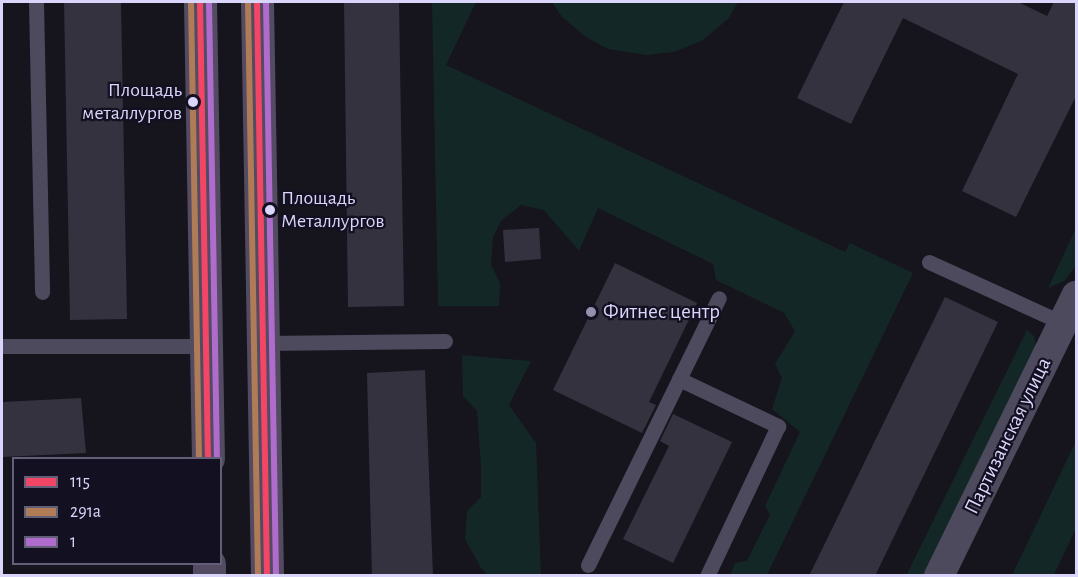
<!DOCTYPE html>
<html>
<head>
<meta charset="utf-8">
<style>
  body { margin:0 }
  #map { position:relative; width:1078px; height:577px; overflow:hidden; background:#16141d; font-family:"Alegreya Sans",sans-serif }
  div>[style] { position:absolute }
  .green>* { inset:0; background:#142727 }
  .building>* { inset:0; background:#34323f }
  .service>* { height:15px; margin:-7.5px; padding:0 7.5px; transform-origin:7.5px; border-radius:7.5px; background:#4c4a5c }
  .minor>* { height:30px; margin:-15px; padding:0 15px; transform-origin:15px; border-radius:15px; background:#4c4a5c }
  .primary>* { height:33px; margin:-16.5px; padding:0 16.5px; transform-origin:16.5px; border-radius:16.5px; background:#534b61 }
  .bus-1>* { height:6px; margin:-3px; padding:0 3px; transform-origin:3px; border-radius:3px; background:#f34667 }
  .bus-2>* { height:6px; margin:-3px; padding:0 3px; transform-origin:3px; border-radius:3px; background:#b07c57 }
  .bus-3>* { height:6px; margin:-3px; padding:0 3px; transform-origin:3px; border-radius:3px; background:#b06ccc }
  .dots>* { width:16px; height:16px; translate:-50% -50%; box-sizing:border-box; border:3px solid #131021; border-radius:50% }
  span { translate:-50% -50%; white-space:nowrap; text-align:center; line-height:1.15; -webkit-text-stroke:4.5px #131021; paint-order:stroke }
  .bus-label { font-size:20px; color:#dad5fa }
  .right { translate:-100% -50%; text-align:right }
  .left { translate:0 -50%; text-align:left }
  .poi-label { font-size:21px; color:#dad5fa }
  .street-label { font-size:21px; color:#dad5fa }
  .frame { position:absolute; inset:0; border:3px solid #dad5fa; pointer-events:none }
  .legend { position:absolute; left:12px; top:457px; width:210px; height:108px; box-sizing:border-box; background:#131021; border:2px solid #635f78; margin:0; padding:8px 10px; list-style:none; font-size:18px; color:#dad5fa }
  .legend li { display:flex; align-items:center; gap:12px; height:30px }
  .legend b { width:30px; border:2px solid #635f78 }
</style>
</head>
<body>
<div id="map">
  <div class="green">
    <div style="clip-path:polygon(432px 2px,476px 2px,446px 65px,845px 252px,850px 243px,913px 273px,767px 575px,730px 575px,735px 563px,747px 561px,770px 515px,765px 506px,800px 432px,772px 409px,782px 378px,775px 364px,795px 331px,784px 313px,716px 280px,713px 264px,598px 208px,579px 251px,544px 210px,521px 205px,501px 221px,493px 237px,491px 265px,500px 283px,499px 306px,438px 306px)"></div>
    <div style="clip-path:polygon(552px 2px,738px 2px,729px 18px,703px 40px,674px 52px,646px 55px,608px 49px,586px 37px,562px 17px)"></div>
    <div style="clip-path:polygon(1076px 228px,1076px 266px,1064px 281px,1048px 288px)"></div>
    <div style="clip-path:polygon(1027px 330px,1034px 336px,1036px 346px,927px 575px,906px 576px)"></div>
    <div style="clip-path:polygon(462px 355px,531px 361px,509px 405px,536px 443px,541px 575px,488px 575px,481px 568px,465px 539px,467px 511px,481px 497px,481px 467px,477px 411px,463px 396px)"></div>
    <div style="clip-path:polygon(1076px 441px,1076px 528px,1054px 575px,1012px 575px)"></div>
  </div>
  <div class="building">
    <div style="clip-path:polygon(64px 2px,121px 2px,127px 319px,70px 320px)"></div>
    <div style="clip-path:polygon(344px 2px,399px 2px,404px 306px,348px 307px)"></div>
    <div style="clip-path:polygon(844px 2px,1018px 2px,1047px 16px,1054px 2px,1077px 2px,1077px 94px,1016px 217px,962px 191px,1018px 74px,903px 18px,851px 124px,797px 98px)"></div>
    <div style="clip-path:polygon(539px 228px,541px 259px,505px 262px,503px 230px)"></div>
    <div style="clip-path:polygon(615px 263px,697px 303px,649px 402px,656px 405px,642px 433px,553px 390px)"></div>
    <div style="clip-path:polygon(945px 297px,998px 322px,904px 516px,875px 576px,809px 576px)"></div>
    <div style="clip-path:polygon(425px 370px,433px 576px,372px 576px,367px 373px)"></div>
    <div style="clip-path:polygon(81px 398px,86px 453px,2px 457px,2px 402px)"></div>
    <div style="clip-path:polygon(673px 414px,732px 442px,673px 563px,623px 539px,669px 446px,660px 441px)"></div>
  </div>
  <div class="service">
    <div style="left:36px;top:2px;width:290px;rotate:88.8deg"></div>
    <div style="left:929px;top:262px;width:147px;rotate:24.5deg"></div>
    <div style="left:262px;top:343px;width:183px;rotate:-0.6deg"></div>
    <div style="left:2px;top:346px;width:205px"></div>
    <div style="left:679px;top:379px;width:110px;rotate:25.4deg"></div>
    <div style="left:778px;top:426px;width:166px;rotate:115.3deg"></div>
    <div style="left:588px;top:565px;width:297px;rotate:-63.9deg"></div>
  </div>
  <div class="minor">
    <div style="left:939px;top:576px;width:312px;rotate:-63.9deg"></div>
  </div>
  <div class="primary">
    <div style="left:200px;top:2px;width:456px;rotate:89deg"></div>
    <div style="left:257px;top:2px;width:574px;rotate:89deg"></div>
    <div style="left:209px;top:576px;width:12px;rotate:-90deg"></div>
  </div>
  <div class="bus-1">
    <div style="left:200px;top:2px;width:456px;rotate:89deg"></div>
    <div style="left:257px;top:2px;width:574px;rotate:89deg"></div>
  </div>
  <div class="bus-2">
    <div style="left:191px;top:2px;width:456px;rotate:89deg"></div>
    <div style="left:248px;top:2px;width:574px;rotate:89deg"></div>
  </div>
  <div class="bus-3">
    <div style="left:209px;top:2px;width:456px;rotate:89deg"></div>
    <div style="left:266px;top:2px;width:574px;rotate:89deg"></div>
  </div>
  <div class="dots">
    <div style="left:193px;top:102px;background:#dad5fa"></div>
    <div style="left:270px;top:210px;background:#dad5fa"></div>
    <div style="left:591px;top:312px;background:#9591ad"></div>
  </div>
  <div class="bus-label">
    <span class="right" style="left:182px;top:102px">Площадь<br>металлургов</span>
    <span class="left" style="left:281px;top:210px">Площадь<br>Металлургов</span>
  </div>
  <div class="poi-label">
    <span class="left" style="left:603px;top:312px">Фитнес центр</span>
  </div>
  <div class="street-label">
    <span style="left:1008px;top:436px;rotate:-64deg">Партизанская улица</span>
  </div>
  <div class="frame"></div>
  <ul class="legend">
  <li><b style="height:8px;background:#f34667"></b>115</li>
  <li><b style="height:8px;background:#b07c57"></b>291а</li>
  <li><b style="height:8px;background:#b06ccc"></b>1</li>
  </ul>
</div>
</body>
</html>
